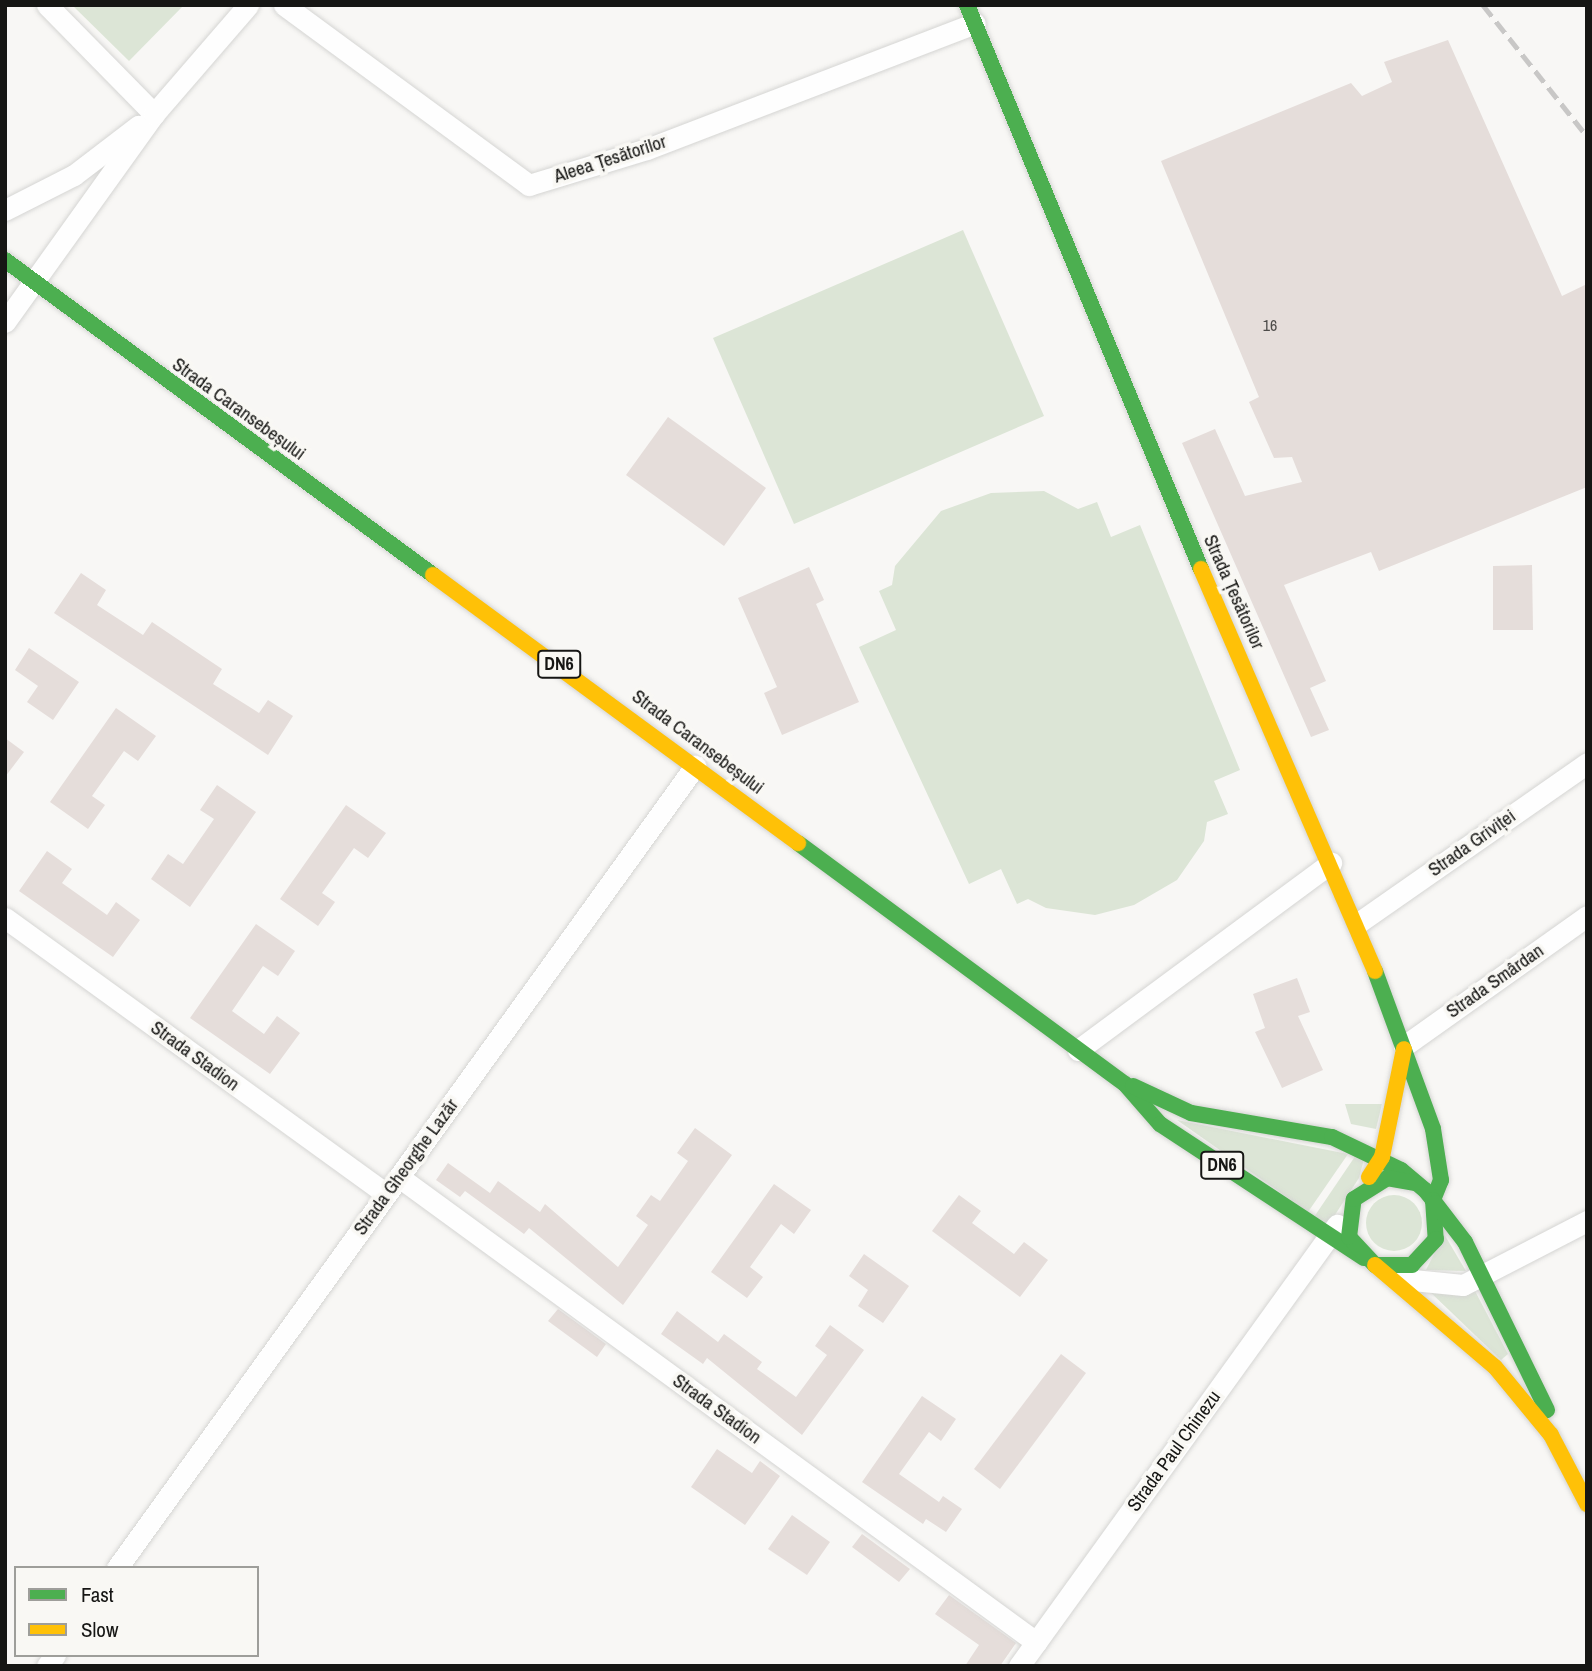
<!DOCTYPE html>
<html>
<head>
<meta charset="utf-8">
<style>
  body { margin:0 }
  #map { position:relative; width:1592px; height:1671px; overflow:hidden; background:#f8f7f5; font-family:"Archivo Narrow",sans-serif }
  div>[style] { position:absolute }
  .green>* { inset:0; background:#dce5d6 }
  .round { border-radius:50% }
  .building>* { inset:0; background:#e5ddda }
  .roads { filter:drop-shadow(0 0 2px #d5d5d3) drop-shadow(0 0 2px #d5d5d3) }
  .street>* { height:21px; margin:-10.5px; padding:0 10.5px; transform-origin:10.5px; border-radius:10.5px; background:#fefefe }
  .fast>* { height:16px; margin:-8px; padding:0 8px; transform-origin:8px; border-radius:8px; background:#4caf50 }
  .slow>* { height:16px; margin:-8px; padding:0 8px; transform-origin:8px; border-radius:8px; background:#ffc107 }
  .rail>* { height:5px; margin-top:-2.5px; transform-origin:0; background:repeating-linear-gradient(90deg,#c8c7c6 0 14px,transparent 0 21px) }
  span { translate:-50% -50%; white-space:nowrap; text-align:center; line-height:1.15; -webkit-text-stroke:7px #f9f8f4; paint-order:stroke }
  .number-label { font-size:16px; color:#4d4b49 }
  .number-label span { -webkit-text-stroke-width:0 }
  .shield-label span { padding:2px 5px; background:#f9f8f4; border:2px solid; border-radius:5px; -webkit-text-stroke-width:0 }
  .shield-label { font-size:18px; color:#161614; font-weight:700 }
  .street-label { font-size:19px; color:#161614 }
  .frame { position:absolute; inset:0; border:7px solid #161614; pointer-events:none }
  .legend { position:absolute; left:14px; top:1566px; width:245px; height:91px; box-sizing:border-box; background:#f9f8f4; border:2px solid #9e9e9a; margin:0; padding:9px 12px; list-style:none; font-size:21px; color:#161614 }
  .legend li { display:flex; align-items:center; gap:14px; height:35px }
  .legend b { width:35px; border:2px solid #9e9e9a }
</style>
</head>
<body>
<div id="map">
  <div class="green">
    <div style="clip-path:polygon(72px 5px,184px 5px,129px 61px)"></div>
    <div style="clip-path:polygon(963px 230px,1044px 416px,794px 524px,713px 338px)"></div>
    <div style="clip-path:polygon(1044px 491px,1078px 509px,1097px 502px,1111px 537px,1140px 525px,1240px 770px,1214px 781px,1228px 814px,1207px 822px,1204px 841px,1177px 880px,1134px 905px,1095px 915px,1046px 908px,1028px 899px,1017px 904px,1001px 869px,969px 884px,859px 647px,896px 630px,879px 591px,892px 585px,895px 566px,941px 511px,991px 493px)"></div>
    <div style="clip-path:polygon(1345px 1104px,1382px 1104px,1376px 1129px,1351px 1124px)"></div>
    <div style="clip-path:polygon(1177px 1120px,1348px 1154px,1308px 1212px)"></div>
    <div style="clip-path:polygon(1356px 1155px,1364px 1159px,1359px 1178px,1329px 1224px,1314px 1217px)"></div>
    <div class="round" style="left:1366px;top:1195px;width:56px;height:56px"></div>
    <div style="clip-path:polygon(1444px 1234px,1466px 1271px,1426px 1270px)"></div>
    <div style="clip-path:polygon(1426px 1288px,1474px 1289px,1508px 1354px,1501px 1360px)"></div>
  </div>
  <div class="building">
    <div style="clip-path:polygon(1448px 40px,1562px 296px,1587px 284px,1587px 487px,1379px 571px,1371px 552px,1284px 585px,1326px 681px,1310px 688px,1329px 730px,1311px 737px,1182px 443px,1215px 429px,1245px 496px,1302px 482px,1292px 457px,1274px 458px,1249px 402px,1259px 397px,1161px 161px,1351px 83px,1362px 96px,1392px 82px,1384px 62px)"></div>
    <div style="clip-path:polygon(668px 417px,766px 488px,724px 546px,626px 475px)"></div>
    <div style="clip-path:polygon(1532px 565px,1533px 630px,1493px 630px,1493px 566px)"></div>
    <div style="clip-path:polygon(809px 567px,824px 600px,816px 604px,859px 702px,782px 735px,764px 693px,777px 687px,738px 598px)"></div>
    <div style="clip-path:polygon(81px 573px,106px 590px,97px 605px,143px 635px,152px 622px,222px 669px,213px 684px,259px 713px,268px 700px,293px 716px,268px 755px,54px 613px)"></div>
    <div style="clip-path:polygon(29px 648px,79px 682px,53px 720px,27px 702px,38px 686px,15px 670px)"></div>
    <div style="clip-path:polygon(116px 708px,156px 736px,138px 761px,124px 751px,92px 796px,105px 805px,88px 829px,50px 802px)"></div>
    <div style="clip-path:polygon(5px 738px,24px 752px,5px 777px)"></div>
    <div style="clip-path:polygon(217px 785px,256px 812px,190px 907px,151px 879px,168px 854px,183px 864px,214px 819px,200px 810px)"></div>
    <div style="clip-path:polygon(346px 805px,386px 833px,368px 858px,354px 848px,322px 893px,335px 902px,318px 926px,280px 899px)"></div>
    <div style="clip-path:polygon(47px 851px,72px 869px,62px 883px,107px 915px,116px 902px,140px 920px,113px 957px,19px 891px)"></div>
    <div style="clip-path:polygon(256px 924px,295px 951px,278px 976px,263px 966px,232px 1011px,264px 1034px,277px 1016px,300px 1033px,270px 1074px,190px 1018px)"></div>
    <div style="clip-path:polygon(1297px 978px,1310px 1012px,1298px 1016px,1323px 1070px,1282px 1088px,1255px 1032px,1265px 1028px,1253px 994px)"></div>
    <div style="clip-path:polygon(695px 1128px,732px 1155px,623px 1305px,529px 1228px,524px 1234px,465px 1191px,460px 1197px,436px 1180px,448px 1163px,490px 1193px,498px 1181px,540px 1212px,545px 1204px,618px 1267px,648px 1225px,636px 1216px,651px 1195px,660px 1201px,688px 1161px,677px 1153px)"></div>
    <div style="clip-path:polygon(774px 1184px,811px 1210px,794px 1234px,781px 1224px,750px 1267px,763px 1277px,747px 1298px,711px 1272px)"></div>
    <div style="clip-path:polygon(959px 1195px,981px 1211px,972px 1223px,1014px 1254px,1024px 1242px,1048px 1260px,1020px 1297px,932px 1231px)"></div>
    <div style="clip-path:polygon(864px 1254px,909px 1286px,883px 1323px,858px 1306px,868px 1290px,849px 1276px)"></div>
    <div style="clip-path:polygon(558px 1309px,606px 1344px,597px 1357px,548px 1321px)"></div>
    <div style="clip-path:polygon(677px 1311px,718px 1342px,724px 1334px,762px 1362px,757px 1369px,796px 1397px,827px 1355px,815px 1346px,830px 1325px,864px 1350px,802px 1435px,707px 1358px,703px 1364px,661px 1334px)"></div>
    <div style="clip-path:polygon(1061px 1354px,1086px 1373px,1000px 1489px,974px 1469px)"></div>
    <div style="clip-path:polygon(922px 1396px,956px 1419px,941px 1441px,929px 1432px,899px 1474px,939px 1502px,943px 1496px,962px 1509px,946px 1532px,926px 1519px,923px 1524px,862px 1482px)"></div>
    <div style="clip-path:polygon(717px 1449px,752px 1473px,760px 1461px,780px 1476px,745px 1525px,691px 1487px)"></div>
    <div style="clip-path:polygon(792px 1515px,830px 1542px,807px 1575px,768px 1549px)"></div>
    <div style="clip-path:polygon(862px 1534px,910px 1569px,899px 1582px,852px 1547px)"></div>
    <div style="clip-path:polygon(949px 1595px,1016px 1643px,1000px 1666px,965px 1666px,979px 1645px,935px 1614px)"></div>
  </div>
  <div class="roads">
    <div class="street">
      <div style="left:47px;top:5px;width:153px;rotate:45.5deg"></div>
      <div style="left:284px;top:5px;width:304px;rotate:36.3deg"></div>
      <div style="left:529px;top:185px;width:123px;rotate:-17deg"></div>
      <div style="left:647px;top:149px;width:351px;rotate:-21deg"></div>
      <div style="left:5px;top:210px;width:77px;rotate:-26.9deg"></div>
      <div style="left:74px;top:175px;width:81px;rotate:-37.4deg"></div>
      <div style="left:5px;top:322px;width:256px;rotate:-54.4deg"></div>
      <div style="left:154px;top:114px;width:144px;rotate:-49.2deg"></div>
      <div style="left:5px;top:918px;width:470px;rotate:35.9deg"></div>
      <div style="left:1358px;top:923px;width:279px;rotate:-34.9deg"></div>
      <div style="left:1404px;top:1046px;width:224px;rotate:-35.4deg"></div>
      <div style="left:1078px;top:1050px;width:315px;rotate:-36.5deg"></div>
      <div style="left:399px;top:1177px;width:789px;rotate:36.13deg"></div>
      <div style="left:1393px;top:1271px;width:22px;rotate:24deg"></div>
      <div style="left:1413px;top:1280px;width:50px;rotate:5.7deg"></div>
      <div style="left:1463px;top:1285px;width:140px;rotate:-27.3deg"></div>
      <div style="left:117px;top:1568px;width:989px;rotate:-54.22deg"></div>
      <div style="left:47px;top:1666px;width:14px;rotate:-54deg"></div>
      <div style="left:1019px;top:1666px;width:544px;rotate:-54.21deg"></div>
    </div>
    <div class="fast">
      <div style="left:967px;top:5px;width:611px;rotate:67.47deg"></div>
      <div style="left:5px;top:260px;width:531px;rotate:36.35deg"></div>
      <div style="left:798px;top:843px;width:406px;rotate:36.4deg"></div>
      <div style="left:1125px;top:1084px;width:53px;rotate:48.8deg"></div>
      <div style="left:1160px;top:1124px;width:244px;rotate:33.3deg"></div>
      <div style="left:1375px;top:971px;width:168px;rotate:69.8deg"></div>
      <div style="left:1433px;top:1129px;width:52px;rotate:81.1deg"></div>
      <div style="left:1441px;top:1180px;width:22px;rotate:112deg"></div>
      <div style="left:1133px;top:1086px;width:64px;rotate:25deg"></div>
      <div style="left:1191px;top:1113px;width:143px;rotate:9.7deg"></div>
      <div style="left:1332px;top:1137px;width:76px;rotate:25.6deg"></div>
      <div style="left:1401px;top:1170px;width:31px;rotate:40deg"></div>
      <div style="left:1425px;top:1190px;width:13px;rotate:51deg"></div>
      <div style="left:1433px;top:1200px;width:39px;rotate:86deg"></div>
      <div style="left:1436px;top:1239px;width:35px;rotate:133deg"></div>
      <div style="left:1412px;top:1265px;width:37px;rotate:180deg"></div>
      <div style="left:1375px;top:1265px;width:38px;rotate:-133deg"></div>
      <div style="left:1349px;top:1237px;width:38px;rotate:-83deg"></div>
      <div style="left:1354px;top:1199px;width:39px;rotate:-32deg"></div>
      <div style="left:1387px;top:1178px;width:29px;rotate:10deg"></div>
      <div style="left:1435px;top:1203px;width:49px;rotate:52.4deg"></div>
      <div style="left:1465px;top:1242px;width:187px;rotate:64deg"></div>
    </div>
    <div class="slow">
      <div style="left:1201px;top:569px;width:438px;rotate:66.6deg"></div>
      <div style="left:433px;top:575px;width:453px;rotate:36.3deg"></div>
      <div style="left:1369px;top:1177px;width:24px;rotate:-57deg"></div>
      <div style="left:1382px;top:1157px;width:110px;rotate:-78.5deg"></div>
      <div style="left:1375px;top:1265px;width:157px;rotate:40.4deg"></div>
      <div style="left:1495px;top:1367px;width:88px;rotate:50.5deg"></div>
      <div style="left:1551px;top:1435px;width:78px;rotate:62.4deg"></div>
    </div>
  </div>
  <div class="rail">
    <div style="left:1483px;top:5px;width:167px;rotate:51.6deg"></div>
  </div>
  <div class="number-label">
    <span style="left:1270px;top:325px">16</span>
  </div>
  <div class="shield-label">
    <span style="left:559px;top:664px">DN6</span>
    <span style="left:1222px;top:1165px">DN6</span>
  </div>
  <div class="street-label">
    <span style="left:610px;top:159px;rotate:-18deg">Aleea Țesătorilor</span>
    <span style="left:239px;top:409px;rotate:36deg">Strada Caransebeșului</span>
    <span style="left:1234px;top:592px;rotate:66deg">Strada Țesătorilor</span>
    <span style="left:698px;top:742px;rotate:37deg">Strada Caransebeșului</span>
    <span style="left:1472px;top:843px;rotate:-35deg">Strada Griviței</span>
    <span style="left:1495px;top:981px;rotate:-35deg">Strada Smârdan</span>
    <span style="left:195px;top:1056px;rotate:36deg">Strada Stadion</span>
    <span style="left:406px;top:1167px;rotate:-54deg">Strada Gheorghe Lazăr</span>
    <span style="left:717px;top:1409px;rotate:36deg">Strada Stadion</span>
    <span style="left:1174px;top:1451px;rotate:-54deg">Strada Paul Chinezu</span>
  </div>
  <div class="frame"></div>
  <ul class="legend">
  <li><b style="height:9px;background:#4caf50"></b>Fast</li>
  <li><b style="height:9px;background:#ffc107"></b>Slow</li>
  </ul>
</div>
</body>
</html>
